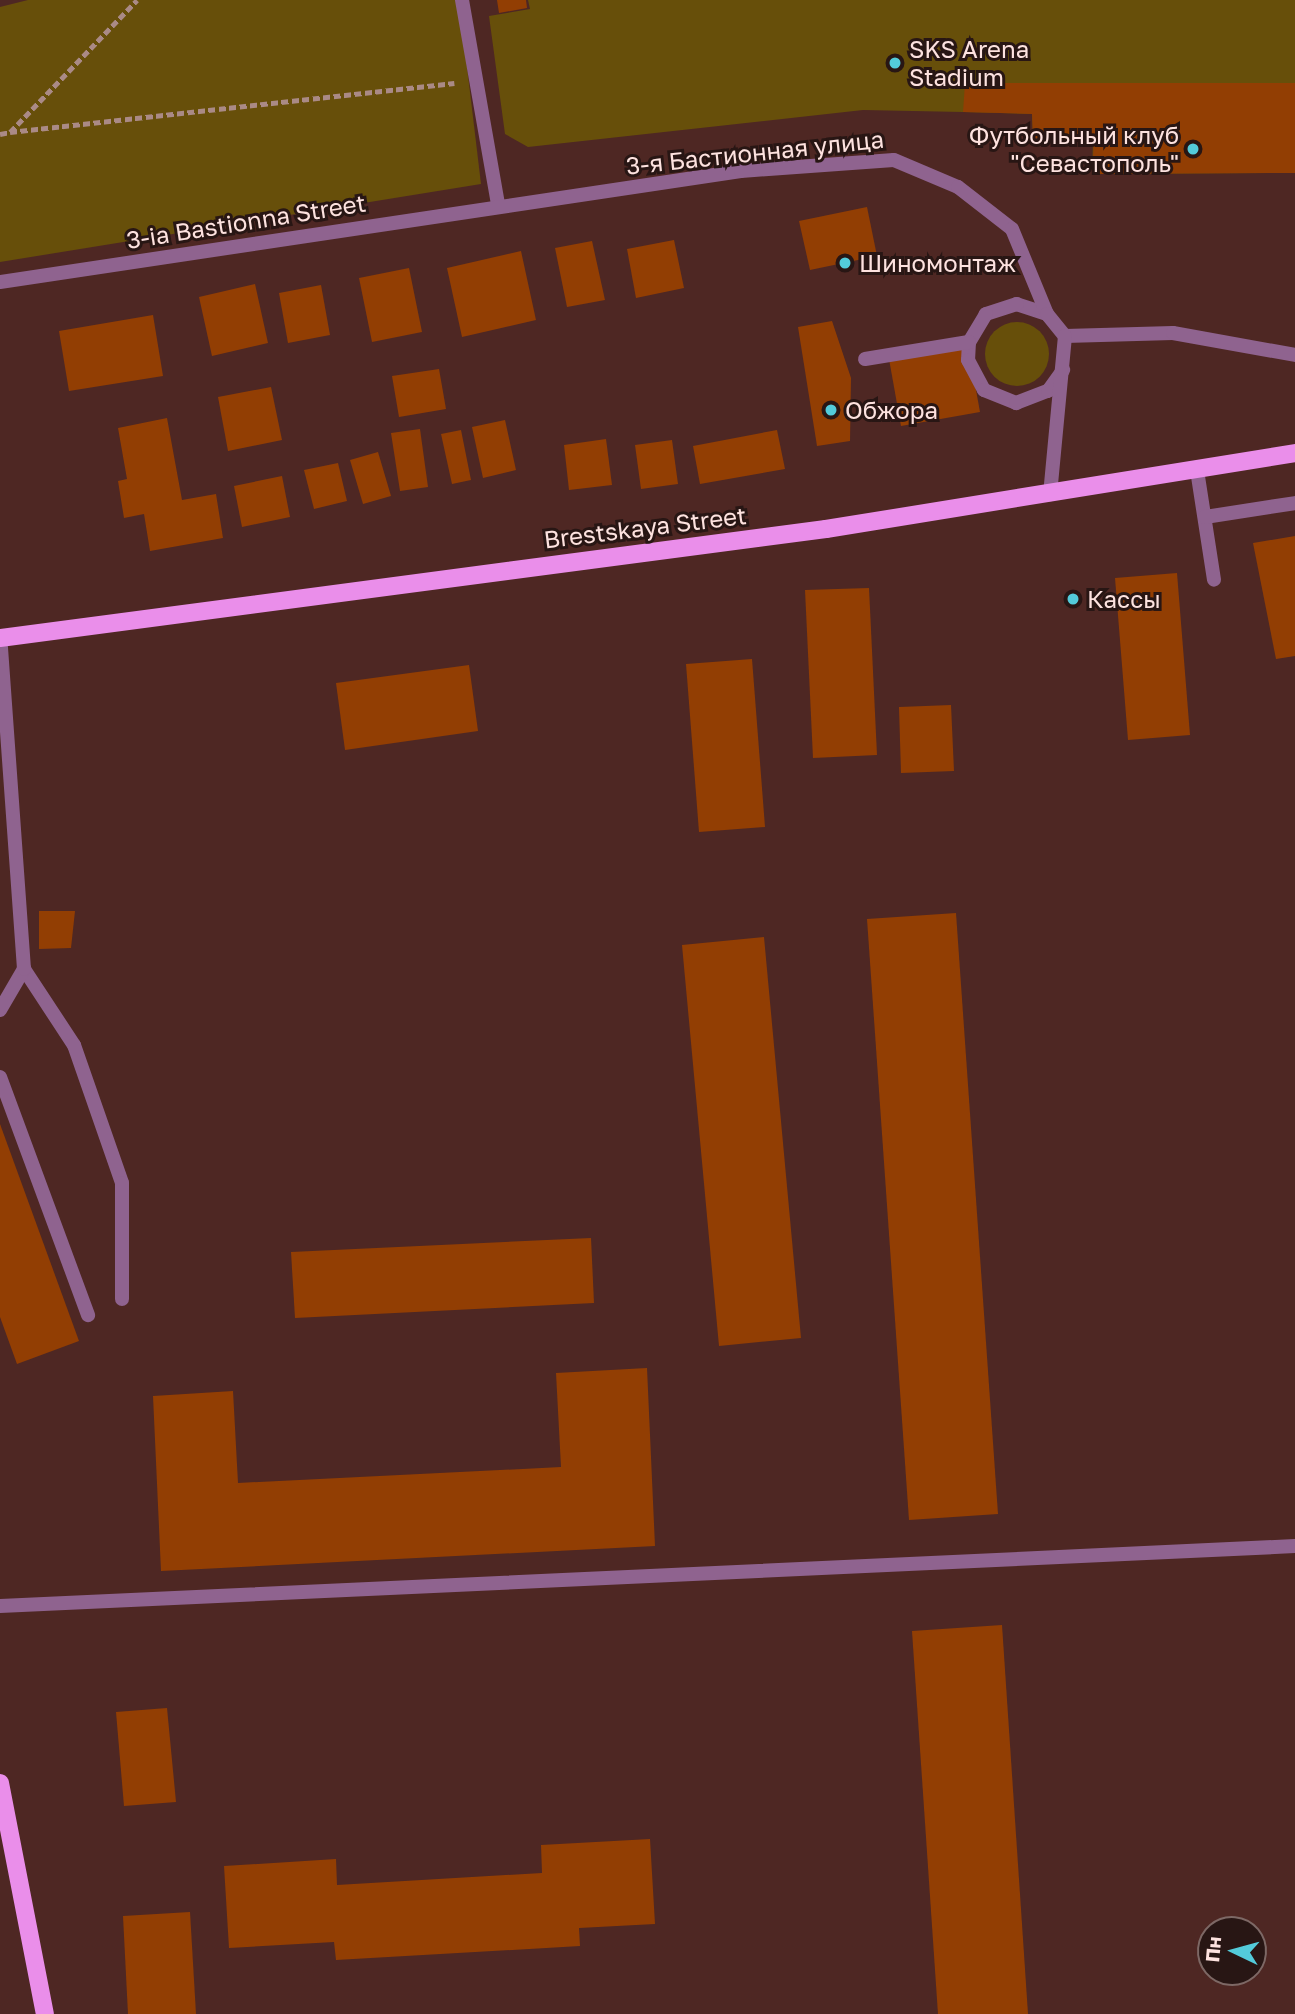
<!DOCTYPE html>
<html>
<head>
<meta charset="utf-8">
<style>
  body { margin:0 }
  #map { position:relative; width:1295px; height:2014px; overflow:hidden; background:#4e2723; font-family:"Golos Text",sans-serif }
  div>[style] { position:absolute }
  .green>* { inset:0; background:#674f0a }
  .round { border-radius:50% }
  .building>* { inset:0; background:#923e03 }
  .path>* { height:4.5px; margin-top:-2.25px; transform-origin:0; background:repeating-linear-gradient(90deg,#aa8a86 0 7px,transparent 0 10.5px) }
  .service>* { height:14px; margin:-7px; padding:0 7px; transform-origin:7px; border-radius:7px; background:#8f638f }
  .minor>* { height:14px; margin:-7px; padding:0 7px; transform-origin:7px; border-radius:7px; background:#8f638f }
  .primary>* { height:18px; margin:-9px; padding:0 9px; transform-origin:9px; border-radius:9px; background:#ea8eea }
  .dots>* { width:19px; height:19px; translate:-50% -50%; box-sizing:border-box; border:4px solid #281614; border-radius:50% }
  span { translate:-50% -50%; white-space:nowrap; text-align:center; line-height:1.15; -webkit-text-stroke:6px #281614; paint-order:stroke }
  .poi-label { font-size:24px; color:#fde2df }
  .left { translate:0 -50%; text-align:left }
  .right { translate:-100% -50%; text-align:right }
  .street-label { font-size:24px; color:#fde2df }
  .north { position:absolute; left:1197px; top:1916px; width:70px; height:70px; box-sizing:border-box; background:#281614; border:2px solid #7d6865; border-radius:50%; rotate:275deg; font-size:19px; font-weight:700; line-height:28px; text-align:center; color:#fde2df }
  .north::after { content:''; display:block; margin:auto; width:24px; height:32px; background:#53cbda; clip-path:polygon(50% 0,100% 100%,50% 72%,0 100%) }
</style>
</head>
<body>
<div id="map">
  <div class="green">
    <div style="clip-path:polygon(28px 0,459px 0,481px 184px,0 262px,0 7px)"></div>
    <div style="clip-path:polygon(528px 0,1295px 0,1295px 173px,1092px 174px,1093px 140px,1033px 138px,1032px 114px,963px 112px,863px 110px,528px 147px,505px 134px,489px 16px,530px 9px)"></div>
    <div class="round" style="left:985px;top:322px;width:64px;height:64px"></div>
  </div>
  <div class="building">
    <div style="clip-path:polygon(497px 0,526px 0,527px 8px,499px 13px)"></div>
    <div style="clip-path:polygon(965px 83px,1295px 83px,1295px 173px,1092px 174px,1094px 140px,1033px 138px,1032px 114px,963px 112px)"></div>
    <div style="clip-path:polygon(867px 207px,877px 256px,810px 270px,799px 221px)"></div>
    <div style="clip-path:polygon(674px 240px,684px 288px,636px 298px,627px 249px)"></div>
    <div style="clip-path:polygon(592px 241px,605px 300px,567px 307px,555px 248px)"></div>
    <div style="clip-path:polygon(521px 251px,536px 320px,462px 337px,447px 268px)"></div>
    <div style="clip-path:polygon(409px 268px,422px 332px,372px 342px,359px 278px)"></div>
    <div style="clip-path:polygon(255px 284px,268px 343px,212px 356px,199px 297px)"></div>
    <div style="clip-path:polygon(321px 285px,330px 335px,288px 343px,279px 293px)"></div>
    <div style="clip-path:polygon(153px 315px,163px 376px,69px 391px,59px 331px)"></div>
    <div style="clip-path:polygon(832px 321px,851px 378px,850px 441px,817px 446px,798px 327px)"></div>
    <div style="clip-path:polygon(968px 346px,980px 412px,901px 426px,889px 359px)"></div>
    <div style="clip-path:polygon(439px 369px,446px 409px,399px 417px,392px 376px)"></div>
    <div style="clip-path:polygon(271px 387px,282px 440px,228px 451px,218px 397px)"></div>
    <div style="clip-path:polygon(167px 418px,182px 500px,216px 494px,223px 538px,150px 551px,144px 514px,124px 518px,118px 481px,127px 479px,118px 428px)"></div>
    <div style="clip-path:polygon(505px 420px,516px 470px,483px 478px,472px 427px)"></div>
    <div style="clip-path:polygon(420px 429px,428px 487px,400px 491px,391px 433px)"></div>
    <div style="clip-path:polygon(461px 430px,471px 480px,452px 484px,441px 434px)"></div>
    <div style="clip-path:polygon(777px 430px,785px 469px,700px 484px,693px 446px)"></div>
    <div style="clip-path:polygon(606px 439px,612px 485px,569px 490px,564px 445px)"></div>
    <div style="clip-path:polygon(672px 440px,678px 484px,641px 489px,635px 445px)"></div>
    <div style="clip-path:polygon(378px 452px,391px 496px,363px 504px,350px 460px)"></div>
    <div style="clip-path:polygon(338px 463px,347px 501px,314px 509px,304px 470px)"></div>
    <div style="clip-path:polygon(282px 476px,290px 517px,242px 527px,234px 486px)"></div>
    <div style="clip-path:polygon(1295px 536px,1295px 656px,1276px 659px,1253px 543px)"></div>
    <div style="clip-path:polygon(1177px 573px,1190px 735px,1128px 740px,1115px 578px)"></div>
    <div style="clip-path:polygon(869px 588px,877px 755px,813px 758px,805px 590px)"></div>
    <div style="clip-path:polygon(752px 659px,765px 827px,699px 832px,686px 664px)"></div>
    <div style="clip-path:polygon(469px 665px,478px 731px,345px 750px,336px 683px)"></div>
    <div style="clip-path:polygon(951px 705px,954px 771px,901px 773px,899px 707px)"></div>
    <div style="clip-path:polygon(39px 911px,75px 911px,71px 948px,39px 949px)"></div>
    <div style="clip-path:polygon(956px 913px,998px 1514px,909px 1520px,867px 919px)"></div>
    <div style="clip-path:polygon(764px 937px,801px 1338px,719px 1346px,682px 945px)"></div>
    <div style="clip-path:polygon(0 1124px,79px 1341px,17px 1364px,0 1317px)"></div>
    <div style="clip-path:polygon(591px 1238px,594px 1303px,295px 1318px,291px 1252px)"></div>
    <div style="clip-path:polygon(647px 1368px,655px 1546px,161px 1571px,153px 1396px,233px 1391px,238px 1483px,561px 1467px,556px 1373px)"></div>
    <div style="clip-path:polygon(1002px 1625px,1028px 2014px,938px 2014px,912px 1631px)"></div>
    <div style="clip-path:polygon(167px 1708px,176px 1802px,124px 1806px,116px 1712px)"></div>
    <div style="clip-path:polygon(650px 1839px,655px 1924px,579px 1928px,580px 1946px,336px 1960px,334px 1942px,229px 1948px,224px 1866px,336px 1859px,337px 1885px,542px 1873px,541px 1845px)"></div>
    <div style="clip-path:polygon(190px 1912px,196px 2014px,128px 2014px,123px 1916px)"></div>
  </div>
  <div class="path">
    <div style="left:10px;top:132px;width:447px;rotate:-6.3deg"></div>
    <div style="left:0;top:134px;width:10px;rotate:-11deg"></div>
    <div style="left:10px;top:132px;width:183px;rotate:-46.1deg"></div>
  </div>
  <div class="service">
    <div style="left:1047px;top:314px;width:32px;rotate:-162deg"></div>
    <div style="left:1017px;top:304px;width:33px;rotate:162deg"></div>
    <div style="left:986px;top:314px;width:33px;rotate:121deg"></div>
    <div style="left:969px;top:342px;width:18px;rotate:93deg"></div>
    <div style="left:968px;top:360px;width:34px;rotate:62deg"></div>
    <div style="left:984px;top:390px;width:35px;rotate:22deg"></div>
    <div style="left:1016px;top:403px;width:34px;rotate:-21deg"></div>
    <div style="left:1048px;top:391px;width:26px;rotate:-54deg"></div>
    <div style="left:1065px;top:336px;width:108px;rotate:-1.6deg"></div>
    <div style="left:1173px;top:333px;width:124px;rotate:10.2deg"></div>
    <div style="left:865px;top:359px;width:105px;rotate:-9.3deg"></div>
    <div style="left:1197px;top:470px;width:111px;rotate:81.2deg"></div>
    <div style="left:1205px;top:517px;width:91px;rotate:-8.8deg"></div>
    <div style="left:24px;top:969px;width:91px;rotate:56.7deg"></div>
    <div style="left:74px;top:1045px;width:146px;rotate:70.8deg"></div>
    <div style="left:122px;top:1183px;width:116px;rotate:90deg"></div>
    <div style="left:0;top:1010px;width:48px;rotate:-59.7deg"></div>
    <div style="left:24px;top:969px;width:332px;rotate:-94.1deg"></div>
    <div style="left:0;top:1077px;width:254px;rotate:69.7deg"></div>
    <div style="left:0;top:1606px;width:1296px;rotate:-2.65deg"></div>
  </div>
  <div class="minor">
    <div style="left:462px;top:0;width:208px;rotate:80deg"></div>
    <div style="left:0;top:282px;width:749px;rotate:-8.52deg"></div>
    <div style="left:741px;top:171px;width:153px;rotate:-4.1deg"></div>
    <div style="left:894px;top:160px;width:69px;rotate:22.9deg"></div>
    <div style="left:958px;top:187px;width:68px;rotate:37.9deg"></div>
    <div style="left:1012px;top:229px;width:92px;rotate:67.6deg"></div>
    <div style="left:1047px;top:314px;width:28px;rotate:51deg"></div>
    <div style="left:1065px;top:336px;width:159px;rotate:95.4deg"></div>
  </div>
  <div class="primary">
    <div style="left:0;top:638px;width:833px;rotate:-7.52deg"></div>
    <div style="left:826px;top:529px;width:475px;rotate:-9.2deg"></div>
    <div style="left:0;top:1783px;width:235px;rotate:79deg"></div>
  </div>
  <div class="dots">
    <div style="left:895px;top:63px;background:#53cbda"></div>
    <div style="left:1193px;top:149px;background:#53cbda"></div>
    <div style="left:845px;top:263px;background:#53cbda"></div>
    <div style="left:831px;top:410px;background:#53cbda"></div>
    <div style="left:1073px;top:599px;background:#53cbda"></div>
  </div>
  <div class="poi-label">
    <span class="left" style="left:909px;top:63px">SKS Arena<br>Stadium</span>
    <span class="right" style="left:1179px;top:149px">Футбольный клуб<br>"Севастополь"</span>
    <span class="left" style="left:859px;top:263px">Шиномонтаж</span>
    <span class="left" style="left:845px;top:410px">Обжора</span>
    <span class="left" style="left:1087px;top:599px">Кассы</span>
  </div>
  <div class="street-label">
    <span style="left:755px;top:152px;rotate:-6deg">3-я Бастионная улица</span>
    <span style="left:246px;top:221px;rotate:-9deg">3-ia Bastionna Street</span>
    <span style="left:645px;top:527px;rotate:-7deg">Brestskaya Street</span>
  </div>
  <div class="north">Пн</div>
</div>
</body>
</html>
